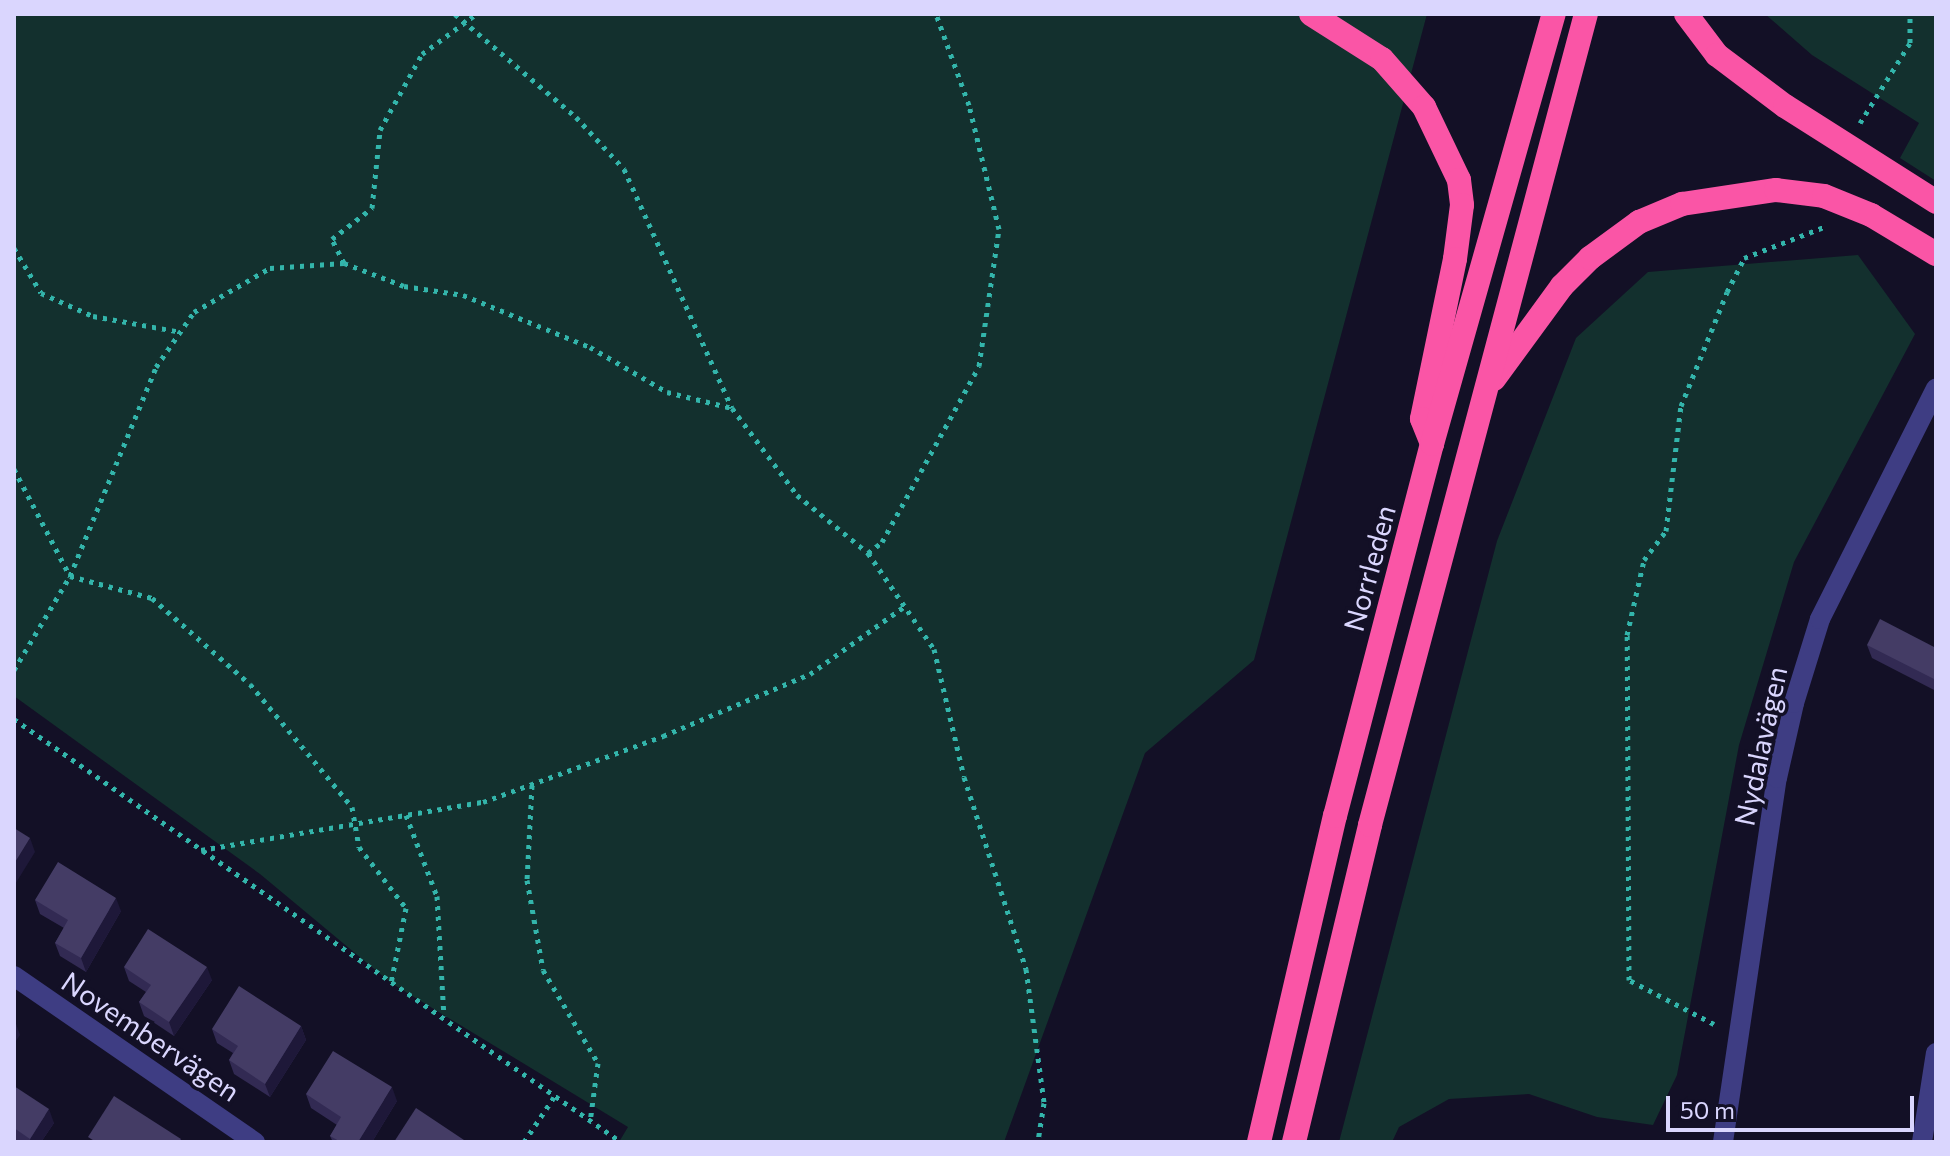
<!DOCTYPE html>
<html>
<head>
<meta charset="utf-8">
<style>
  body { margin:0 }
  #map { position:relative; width:1950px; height:1156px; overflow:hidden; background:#131026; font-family:Commissioner,sans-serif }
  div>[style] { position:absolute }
  .green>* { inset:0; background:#13302e }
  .path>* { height:5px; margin-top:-2.5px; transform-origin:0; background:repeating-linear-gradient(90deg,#33b5ab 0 4px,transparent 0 10px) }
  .street>* { height:20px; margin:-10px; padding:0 10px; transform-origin:10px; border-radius:10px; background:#3e3d83 }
  .highway>* { height:24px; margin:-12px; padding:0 12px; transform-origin:12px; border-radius:12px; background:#fa55a6 }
  .wall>* { inset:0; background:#322a53 }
  .shaded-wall>* { inset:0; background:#1e1839 }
  .building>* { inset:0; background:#443c65 }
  span { translate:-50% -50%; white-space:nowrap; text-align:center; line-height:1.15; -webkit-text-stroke:7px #131026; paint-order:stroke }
  .street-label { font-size:28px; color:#dad6fe }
  .frame { position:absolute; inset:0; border:16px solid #dad6fe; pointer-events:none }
  .scale { position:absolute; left:1666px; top:1096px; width:248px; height:36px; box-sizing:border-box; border:4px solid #dad6fe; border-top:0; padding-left:10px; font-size:24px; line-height:28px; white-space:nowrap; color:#dad6fe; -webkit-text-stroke:6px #131026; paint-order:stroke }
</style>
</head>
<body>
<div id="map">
  <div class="green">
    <div style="clip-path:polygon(14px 14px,1427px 14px,1254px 660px,1145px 753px,1004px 1142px,619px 1142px,628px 1127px,391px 983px,260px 874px,14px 696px)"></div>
    <div style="clip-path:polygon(1765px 14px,1936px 14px,1936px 181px,1900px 158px,1919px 123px,1812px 55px)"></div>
    <div style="clip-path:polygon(1858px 255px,1915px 334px,1794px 562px,1739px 745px,1677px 1075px,1653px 1125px,1597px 1117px,1529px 1094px,1449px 1099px,1399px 1127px,1392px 1142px,1339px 1142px,1497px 541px,1576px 338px,1648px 272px)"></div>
  </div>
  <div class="path">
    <div style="left:455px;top:14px;width:159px;rotate:40.4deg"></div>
    <div style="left:576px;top:117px;width:71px;rotate:47.3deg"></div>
    <div style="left:624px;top:169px;width:262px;rotate:65.7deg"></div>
    <div style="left:732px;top:408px;width:109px;rotate:53.2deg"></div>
    <div style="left:797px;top:495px;width:92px;rotate:39.2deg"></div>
    <div style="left:868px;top:553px;width:116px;rotate:55.5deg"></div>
    <div style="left:934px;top:649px;width:131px;rotate:76.8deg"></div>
    <div style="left:964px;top:777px;width:202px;rotate:72.1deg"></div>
    <div style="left:1026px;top:969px;width:135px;rotate:82.3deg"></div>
    <div style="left:1044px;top:1103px;width:39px;rotate:99deg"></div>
    <div style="left:1860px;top:123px;width:94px;rotate:-58deg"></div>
    <div style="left:1910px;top:43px;width:29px;rotate:-90deg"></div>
    <div style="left:14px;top:248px;width:52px;rotate:59deg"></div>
    <div style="left:41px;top:293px;width:57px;rotate:23.9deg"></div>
    <div style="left:93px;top:316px;width:89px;rotate:10.3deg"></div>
    <div style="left:344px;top:263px;width:27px;rotate:-117deg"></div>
    <div style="left:332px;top:239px;width:51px;rotate:-37.8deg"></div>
    <div style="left:372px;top:208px;width:78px;rotate:-84.1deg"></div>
    <div style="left:380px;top:130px;width:87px;rotate:-61.1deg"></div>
    <div style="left:422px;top:54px;width:67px;rotate:-36.5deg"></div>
    <div style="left:14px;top:469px;width:121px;rotate:62.4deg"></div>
    <div style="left:70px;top:576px;width:85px;rotate:15deg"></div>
    <div style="left:152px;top:598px;width:130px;rotate:41.3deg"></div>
    <div style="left:250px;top:684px;width:160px;rotate:50.3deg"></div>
    <div style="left:352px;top:807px;width:41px;rotate:80.1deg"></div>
    <div style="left:359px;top:847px;width:77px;rotate:52.4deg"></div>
    <div style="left:406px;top:908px;width:76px;rotate:101.3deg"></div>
    <div style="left:868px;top:553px;width:18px;rotate:-38deg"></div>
    <div style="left:882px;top:542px;width:201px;rotate:-61.1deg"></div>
    <div style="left:979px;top:366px;width:138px;rotate:-81.7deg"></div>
    <div style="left:999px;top:229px;width:128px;rotate:-103.6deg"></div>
    <div style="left:969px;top:105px;width:97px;rotate:-109.9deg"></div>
    <div style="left:14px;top:670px;width:109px;rotate:-59.2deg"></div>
    <div style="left:70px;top:576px;width:226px;rotate:-67.6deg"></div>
    <div style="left:156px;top:367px;width:67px;rotate:-55.4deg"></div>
    <div style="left:194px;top:312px;width:88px;rotate:-30.1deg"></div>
    <div style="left:270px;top:268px;width:74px;rotate:-3.9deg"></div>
    <div style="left:344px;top:263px;width:64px;rotate:21deg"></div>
    <div style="left:404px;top:286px;width:60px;rotate:8.7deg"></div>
    <div style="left:463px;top:295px;width:137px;rotate:22.3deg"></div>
    <div style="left:590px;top:347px;width:89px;rotate:30.3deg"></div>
    <div style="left:667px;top:392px;width:67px;rotate:13.8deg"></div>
    <div style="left:14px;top:719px;width:740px;rotate:34.87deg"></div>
    <div style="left:532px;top:785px;width:95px;rotate:93deg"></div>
    <div style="left:527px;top:880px;width:91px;rotate:79.9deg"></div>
    <div style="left:543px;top:970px;width:108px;rotate:59.4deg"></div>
    <div style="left:598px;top:1063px;width:60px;rotate:97.7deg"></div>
    <div style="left:406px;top:815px;width:87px;rotate:69.1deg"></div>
    <div style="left:437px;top:896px;width:120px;rotate:86.7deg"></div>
    <div style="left:201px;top:850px;width:286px;rotate:-9.7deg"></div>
    <div style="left:483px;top:802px;width:192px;rotate:-20.1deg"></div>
    <div style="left:663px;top:736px;width:160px;rotate:-22.9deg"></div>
    <div style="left:810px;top:674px;width:117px;rotate:-35.6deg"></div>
    <div style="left:1714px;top:1024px;width:96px;rotate:-152.6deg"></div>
    <div style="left:1629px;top:980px;width:345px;rotate:-90.3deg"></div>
    <div style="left:1627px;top:635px;width:77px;rotate:-77.2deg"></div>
    <div style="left:1644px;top:560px;width:36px;rotate:-53deg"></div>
    <div style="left:1666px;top:531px;width:126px;rotate:-83.2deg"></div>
    <div style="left:1681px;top:406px;width:123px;rotate:-68deg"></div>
    <div style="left:1727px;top:292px;width:38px;rotate:-63deg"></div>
    <div style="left:1744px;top:258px;width:86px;rotate:-21.2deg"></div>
    <div style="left:524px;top:1142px;width:54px;rotate:-56.3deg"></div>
  </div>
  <div class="street">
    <div style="left:14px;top:976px;width:293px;rotate:34.6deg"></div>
    <div style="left:1723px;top:1142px;width:368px;rotate:-81.6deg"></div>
    <div style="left:1777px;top:778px;width:77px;rotate:-77.2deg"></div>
    <div style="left:1794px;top:703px;width:88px;rotate:-72.8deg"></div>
    <div style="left:1820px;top:619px;width:258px;rotate:-63.3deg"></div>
    <div style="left:1922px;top:1142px;width:90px;rotate:-81.1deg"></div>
  </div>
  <div class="highway">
    <div style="left:1311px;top:14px;width:84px;rotate:32.4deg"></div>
    <div style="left:1382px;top:59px;width:64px;rotate:48.8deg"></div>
    <div style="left:1424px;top:107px;width:81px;rotate:64.4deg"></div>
    <div style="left:1459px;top:180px;width:25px;rotate:83deg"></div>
    <div style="left:1462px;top:205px;width:54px;rotate:97.4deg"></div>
    <div style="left:1455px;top:259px;width:163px;rotate:101.7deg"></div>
    <div style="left:1422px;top:419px;width:27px;rotate:68deg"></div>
    <div style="left:1686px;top:14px;width:51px;rotate:52.9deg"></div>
    <div style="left:1717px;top:55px;width:85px;rotate:36.9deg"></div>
    <div style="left:1785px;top:106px;width:179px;rotate:32.4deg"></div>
    <div style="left:1494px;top:379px;width:115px;rotate:-53.8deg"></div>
    <div style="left:1562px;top:286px;width:40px;rotate:-45deg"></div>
    <div style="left:1590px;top:258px;width:61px;rotate:-36.3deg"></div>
    <div style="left:1639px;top:222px;width:47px;rotate:-22.7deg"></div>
    <div style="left:1682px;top:204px;width:95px;rotate:-8.5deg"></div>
    <div style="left:1776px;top:190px;width:48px;rotate:7.1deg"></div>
    <div style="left:1824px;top:196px;width:51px;rotate:22deg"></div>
    <div style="left:1871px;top:215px;width:76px;rotate:31deg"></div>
    <div style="left:1259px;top:1142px;width:335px;rotate:-76.9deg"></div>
    <div style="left:1335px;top:816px;width:384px;rotate:-75.4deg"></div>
    <div style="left:1432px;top:444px;width:447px;rotate:-74.2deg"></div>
    <div style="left:1294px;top:1142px;width:326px;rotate:-76.5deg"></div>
    <div style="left:1370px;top:825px;width:839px;rotate:-75.09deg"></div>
  </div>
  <div class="wall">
    <div style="clip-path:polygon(1867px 645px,1936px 648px,1936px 691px,1872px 658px)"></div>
    <div style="clip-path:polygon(35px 900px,121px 911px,86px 972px,60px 956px,55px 943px,64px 928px,40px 914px)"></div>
    <div style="clip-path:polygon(124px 967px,212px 980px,174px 1036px,144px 1016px,139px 1002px,146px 992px,129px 981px)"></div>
    <div style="clip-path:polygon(301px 1026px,306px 1040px,270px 1097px,234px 1074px,229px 1060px,233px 1053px,217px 1043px,212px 1029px)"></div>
    <div style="clip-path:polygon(14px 1086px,54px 1123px,41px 1142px,19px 1142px,14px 1139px)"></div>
    <div style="clip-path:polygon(306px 1094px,397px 1101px,372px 1142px,333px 1142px,330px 1136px,337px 1125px,311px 1108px)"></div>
  </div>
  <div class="shaded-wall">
    <div style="clip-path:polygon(30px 838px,35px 852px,14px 886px,14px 864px)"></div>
    <div style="clip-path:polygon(116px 898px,121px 911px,86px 972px,81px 958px)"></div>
    <div style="clip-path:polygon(207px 967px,212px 980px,174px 1036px,169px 1022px)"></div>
    <div style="clip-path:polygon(15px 1021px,20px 1035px,14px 1044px,14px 1023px)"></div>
    <div style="clip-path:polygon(301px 1026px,306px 1040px,270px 1097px,265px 1084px)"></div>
    <div style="clip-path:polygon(392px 1087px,397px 1101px,372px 1142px,358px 1142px)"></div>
    <div style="clip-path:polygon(49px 1109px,54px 1123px,41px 1142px,31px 1142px,30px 1139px)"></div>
  </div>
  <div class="building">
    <div style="clip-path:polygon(1880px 619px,1936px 648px,1936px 680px,1867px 645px)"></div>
    <div style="clip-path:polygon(14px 828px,30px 838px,14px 864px)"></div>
    <div style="clip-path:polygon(58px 862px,116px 898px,81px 958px,55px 943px,68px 920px,35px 900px)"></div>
    <div style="clip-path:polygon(148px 929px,207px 967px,169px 1022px,139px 1002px,151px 985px,124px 967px)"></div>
    <div style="clip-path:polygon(239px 986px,301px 1026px,265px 1084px,229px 1060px,238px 1046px,212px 1029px)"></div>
    <div style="clip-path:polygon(333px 1051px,392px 1087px,358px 1142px,341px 1142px,330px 1136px,341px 1117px,306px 1094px)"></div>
    <div style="clip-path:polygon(14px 1086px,49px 1109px,30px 1139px,14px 1128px)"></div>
    <div style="clip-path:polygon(114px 1096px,181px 1139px,179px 1142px,96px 1142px,88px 1137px)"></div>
    <div style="clip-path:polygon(416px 1108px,467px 1142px,394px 1142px)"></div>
  </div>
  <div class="street-label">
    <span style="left:1369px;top:568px;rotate:-75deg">Norrleden</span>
    <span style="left:1760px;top:746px;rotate:-78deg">Nydalavägen</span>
    <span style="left:151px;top:1036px;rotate:34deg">Novembervägen</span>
  </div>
  <div class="frame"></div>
  <div class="scale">50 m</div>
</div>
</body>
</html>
